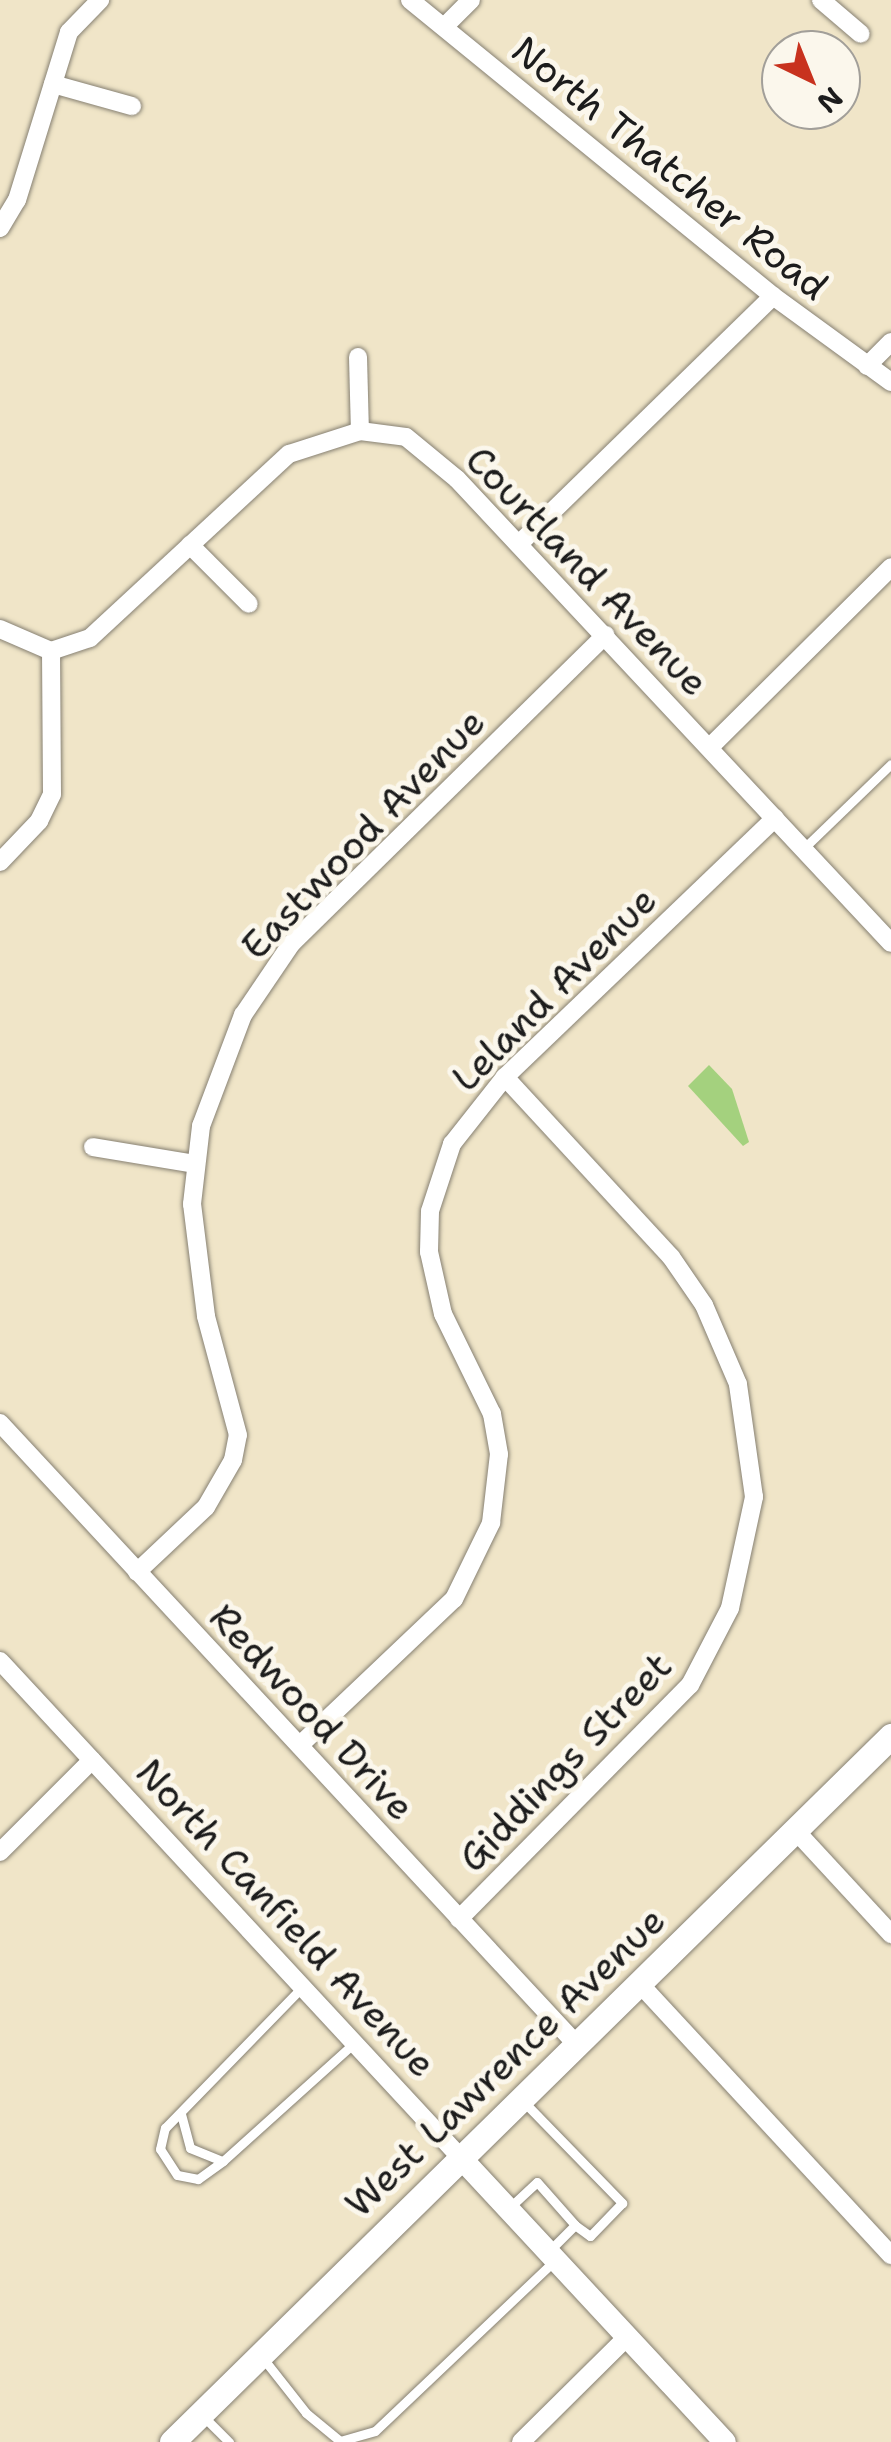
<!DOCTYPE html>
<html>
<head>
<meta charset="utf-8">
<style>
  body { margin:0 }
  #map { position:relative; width:891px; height:2442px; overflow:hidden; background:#f0e5c8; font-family:"Shantell Sans",sans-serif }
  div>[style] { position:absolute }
  .green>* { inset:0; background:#a4d17e }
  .roads { filter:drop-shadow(0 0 2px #868072) drop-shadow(0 0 2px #868072) }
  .service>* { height:9px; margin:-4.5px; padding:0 4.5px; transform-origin:4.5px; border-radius:4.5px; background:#fff }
  .minor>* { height:18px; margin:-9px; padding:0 9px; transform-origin:9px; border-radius:9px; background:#fff }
  .tertiary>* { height:22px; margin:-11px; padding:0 11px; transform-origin:11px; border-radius:11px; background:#fff }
  .secondary>* { height:25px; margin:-12.5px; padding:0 12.5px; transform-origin:12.5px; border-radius:12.5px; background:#fff }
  span { translate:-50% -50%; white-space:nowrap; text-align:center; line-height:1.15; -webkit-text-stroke:10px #fbf7ec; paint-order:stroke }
  .street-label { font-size:38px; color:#1c1c1c }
  .north { position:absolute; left:761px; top:30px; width:100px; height:100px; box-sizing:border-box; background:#fbf7ec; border:2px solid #a29f99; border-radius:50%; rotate:137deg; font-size:28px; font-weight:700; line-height:40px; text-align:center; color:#1c1c1c }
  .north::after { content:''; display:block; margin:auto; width:35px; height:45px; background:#c8321e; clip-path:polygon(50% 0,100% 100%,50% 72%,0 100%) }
</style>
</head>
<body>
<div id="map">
  <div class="green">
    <div style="clip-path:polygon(709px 1065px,732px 1089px,749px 1142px,743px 1146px,688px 1086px)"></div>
  </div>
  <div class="roads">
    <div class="service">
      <div style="left:803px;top:849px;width:122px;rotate:-44deg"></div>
      <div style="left:522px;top:2100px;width:144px;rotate:45.8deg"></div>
      <div style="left:622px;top:2203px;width:46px;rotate:134.1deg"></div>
      <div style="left:590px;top:2236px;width:19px;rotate:-144deg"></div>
      <div style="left:181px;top:2114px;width:35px;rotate:75deg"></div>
      <div style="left:190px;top:2148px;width:35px;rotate:22deg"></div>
      <div style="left:223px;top:2161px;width:176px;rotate:-42deg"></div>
      <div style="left:223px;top:2161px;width:31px;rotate:144deg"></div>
      <div style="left:198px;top:2179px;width:21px;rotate:-169deg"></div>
      <div style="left:177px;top:2175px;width:31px;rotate:-123deg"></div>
      <div style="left:160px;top:2149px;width:22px;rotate:-77deg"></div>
      <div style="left:165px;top:2128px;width:197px;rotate:-45.8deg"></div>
      <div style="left:509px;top:2208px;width:38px;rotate:-43deg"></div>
      <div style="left:537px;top:2182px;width:57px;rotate:48.5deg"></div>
      <div style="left:575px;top:2225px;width:35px;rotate:135deg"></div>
      <div style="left:262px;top:2357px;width:71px;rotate:51.8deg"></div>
      <div style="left:306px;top:2413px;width:44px;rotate:39.5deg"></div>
      <div style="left:340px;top:2441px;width:36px;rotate:-16deg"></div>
      <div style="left:375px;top:2431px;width:248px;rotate:-43.5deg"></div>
      <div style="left:203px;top:2416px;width:37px;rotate:45deg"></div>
    </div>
    <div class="minor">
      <div style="left:410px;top:0;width:468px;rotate:39.2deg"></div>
      <div style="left:773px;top:296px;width:146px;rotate:36.1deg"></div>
      <div style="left:821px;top:0;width:52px;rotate:40.4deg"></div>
      <div style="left:444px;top:27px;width:38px;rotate:-45deg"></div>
      <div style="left:53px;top:84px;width:82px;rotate:15.6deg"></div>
      <div style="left:0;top:228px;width:33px;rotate:-59deg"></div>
      <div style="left:17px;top:200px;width:176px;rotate:-72.8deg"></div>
      <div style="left:69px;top:32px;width:45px;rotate:-45.9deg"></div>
      <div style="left:358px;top:357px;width:74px;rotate:88.5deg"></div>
      <div style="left:867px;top:366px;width:34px;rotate:-45deg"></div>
      <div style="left:519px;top:544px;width:355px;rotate:-44.3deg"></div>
      <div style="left:190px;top:545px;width:83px;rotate:45deg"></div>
      <div style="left:0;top:629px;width:56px;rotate:23.3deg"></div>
      <div style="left:51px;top:651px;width:41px;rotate:-18.4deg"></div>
      <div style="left:90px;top:638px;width:271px;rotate:-42.8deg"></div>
      <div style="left:289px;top:454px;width:75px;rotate:-17.9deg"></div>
      <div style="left:360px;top:431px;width:46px;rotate:7.4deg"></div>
      <div style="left:406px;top:437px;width:66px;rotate:39.5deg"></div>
      <div style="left:457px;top:479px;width:635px;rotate:46.91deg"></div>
      <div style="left:710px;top:747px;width:255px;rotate:-44.8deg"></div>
      <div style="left:0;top:862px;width:57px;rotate:-46.4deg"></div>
      <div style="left:39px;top:821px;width:30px;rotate:-64deg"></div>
      <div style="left:52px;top:794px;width:143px;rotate:-90.4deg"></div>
      <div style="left:93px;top:1147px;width:103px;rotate:9.5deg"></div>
      <div style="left:0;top:1423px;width:847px;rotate:47.15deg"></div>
      <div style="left:137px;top:1572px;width:95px;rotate:-43.3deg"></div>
      <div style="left:206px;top:1507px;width:54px;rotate:-60.1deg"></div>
      <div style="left:233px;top:1460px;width:25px;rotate:-79deg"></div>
      <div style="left:238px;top:1435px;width:123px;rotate:-105.1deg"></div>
      <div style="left:206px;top:1316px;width:113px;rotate:-97.1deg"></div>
      <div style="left:192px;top:1204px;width:79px;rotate:-83.4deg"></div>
      <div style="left:201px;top:1126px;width:119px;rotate:-69.3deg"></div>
      <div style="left:243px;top:1015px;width:86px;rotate:-55.9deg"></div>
      <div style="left:291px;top:944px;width:441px;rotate:-44.5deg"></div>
      <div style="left:0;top:1661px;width:676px;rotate:47.16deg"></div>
      <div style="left:300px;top:1745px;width:212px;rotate:-43.5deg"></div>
      <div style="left:454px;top:1599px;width:85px;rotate:-64deg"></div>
      <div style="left:491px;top:1523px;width:69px;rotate:-83.4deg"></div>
      <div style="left:499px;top:1454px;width:41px;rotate:-99.9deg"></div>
      <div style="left:492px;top:1414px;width:111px;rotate:-116.1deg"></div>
      <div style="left:443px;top:1314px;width:64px;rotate:-102.7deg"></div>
      <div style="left:429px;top:1252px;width:41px;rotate:-88.6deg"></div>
      <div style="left:430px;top:1211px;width:71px;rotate:-71.8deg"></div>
      <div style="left:452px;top:1144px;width:85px;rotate:-51.7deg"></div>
      <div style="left:505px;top:1077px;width:374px;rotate:-43.8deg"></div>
      <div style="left:795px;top:1830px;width:142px;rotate:47.3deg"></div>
      <div style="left:0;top:1852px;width:130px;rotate:-45deg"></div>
      <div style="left:459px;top:1919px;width:329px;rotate:-45.4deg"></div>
      <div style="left:690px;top:1685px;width:87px;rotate:-62.5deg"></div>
      <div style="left:730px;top:1608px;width:114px;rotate:-77.8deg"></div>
      <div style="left:754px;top:1497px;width:114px;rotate:-98.1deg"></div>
      <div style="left:738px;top:1384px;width:86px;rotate:-113.3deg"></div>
      <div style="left:704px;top:1305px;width:58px;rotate:-124.5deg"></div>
      <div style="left:671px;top:1257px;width:245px;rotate:-132.7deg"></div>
      <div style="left:639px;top:1983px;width:371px;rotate:47.2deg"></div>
      <div style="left:521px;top:2442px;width:149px;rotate:-44.7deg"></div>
    </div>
    <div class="tertiary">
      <div style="left:460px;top:2157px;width:389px;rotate:47.1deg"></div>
    </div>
    <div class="secondary">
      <div style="left:172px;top:2442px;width:1008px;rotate:-44.48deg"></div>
    </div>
  </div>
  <div class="street-label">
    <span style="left:670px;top:168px;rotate:39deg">North Thatcher Road</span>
    <span style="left:587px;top:571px;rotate:46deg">Courtland Avenue</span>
    <span style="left:363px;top:834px;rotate:-46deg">Eastwood Avenue</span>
    <span style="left:554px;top:989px;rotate:-45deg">Leland Avenue</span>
    <span style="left:312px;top:1712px;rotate:47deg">Redwood Drive</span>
    <span style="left:565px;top:1762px;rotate:-46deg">Giddings Street</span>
    <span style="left:286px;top:1918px;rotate:47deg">North Canfield Avenue</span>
    <span style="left:505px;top:2062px;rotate:-44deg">West Lawrence Avenue</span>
  </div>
  <div class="north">N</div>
</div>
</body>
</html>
